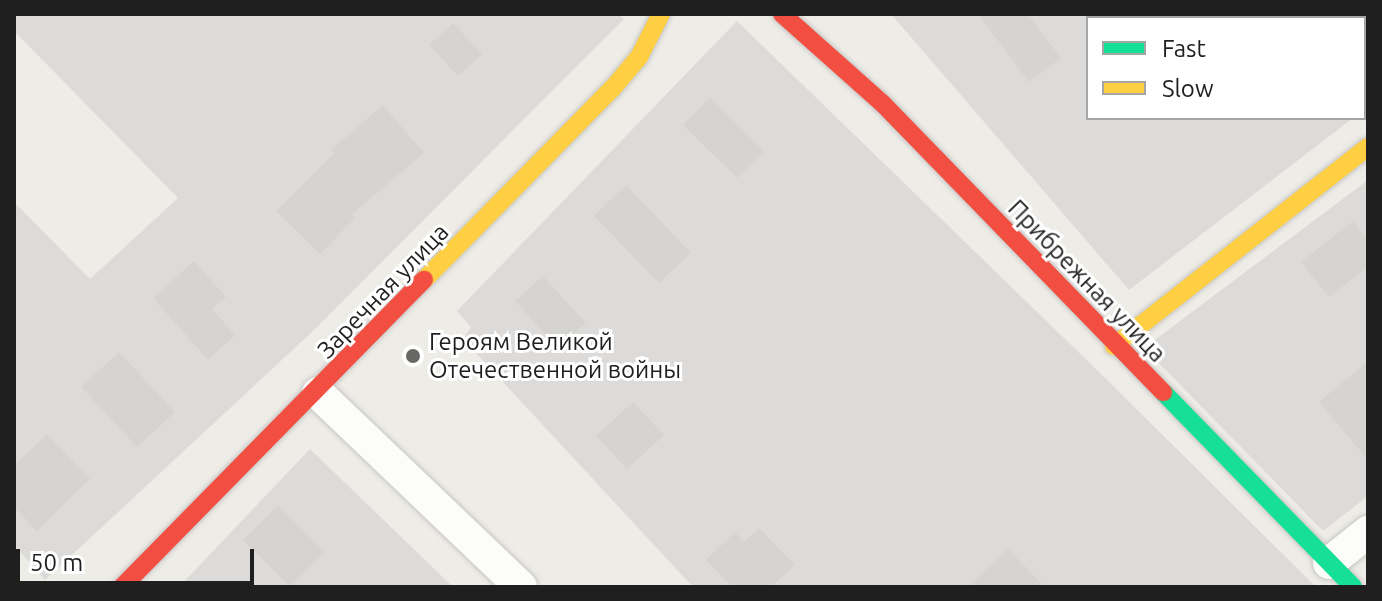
<!DOCTYPE html>
<html>
<head>
<meta charset="utf-8">
<style>
  body { margin:0 }
  #map { position:relative; width:1382px; height:601px; overflow:hidden; background:#eeece7; font-family:Ubuntu,sans-serif }
  div>[style] { position:absolute }
  .residential>* { inset:0; background:#dddbd9 }
  .building>* { inset:0; background:#d6d4d0 }
  .roads { filter:drop-shadow(0 0 2px #c6c6c3) drop-shadow(0 0 2px #c6c6c3) }
  .street>* { height:32px; margin:-16px; padding:0 16px; transform-origin:16px; border-radius:16px; background:#fcfcfb }
  .fast>* { height:18px; margin:-9px; padding:0 9px; transform-origin:9px; border-radius:9px; background:#16e098 }
  .slow>* { height:18px; margin:-9px; padding:0 9px; transform-origin:9px; border-radius:9px; background:#ffcf43 }
  .jam>* { height:18px; margin:-9px; padding:0 9px; transform-origin:9px; border-radius:9px; background:#f24e42 }
  .dots>* { width:22px; height:22px; translate:-50% -50%; box-sizing:border-box; border:4px solid #fff; border-radius:50% }
  span { translate:-50% -50%; white-space:nowrap; text-align:center; line-height:1.15; -webkit-text-stroke:6px #fff; paint-order:stroke }
  .street-label { font-size:24px; color:#1f1f1f }
  .poi-label { font-size:24px; color:#1f1f1f }
  .left { translate:0 -50%; text-align:left }
  .frame { position:absolute; inset:0; border:16px solid #1f1f1f; pointer-events:none }
  .legend { position:absolute; left:1086px; top:16px; width:280px; height:104px; box-sizing:border-box; background:#fff; border:2px solid #a5a5a5; margin:0; padding:10px 14px; list-style:none; font-size:24px; color:#1f1f1f }
  .legend li { display:flex; align-items:center; gap:16px; height:40px }
  .legend b { width:40px; border:2px solid #a5a5a5 }
  .scale { position:absolute; left:16px; top:549px; width:238px; height:36px; box-sizing:border-box; border:4px solid #1f1f1f; border-top:0; padding-left:10px; font-size:24px; line-height:28px; white-space:nowrap; color:#1f1f1f; -webkit-text-stroke:6px #fff; paint-order:stroke }
</style>
</head>
<body>
<div id="map">
  <div class="residential">
    <div style="clip-path:polygon(14px 14px,618px 14px,624px 19px,313px 331px,45px 580px,14px 545px,14px 202px,90px 279px,178px 198px,14px 31px)"></div>
    <div style="clip-path:polygon(891px 14px,1368px 14px,1368px 107px,1364px 110px,1364px 18px,1088px 18px,1088px 118px,1353px 118px,1129px 290px)"></div>
    <div style="clip-path:polygon(737px 21px,1097px 370px,1316px 587px,693px 587px,463px 339px,471px 327px,457px 311px)"></div>
    <div style="clip-path:polygon(1368px 180px,1368px 496px,1323px 531px,1144px 348px)"></div>
    <div style="clip-path:polygon(310px 449px,453px 587px,179px 587px)"></div>
  </div>
  <div class="building">
    <div style="clip-path:polygon(978px 14px,1028px 14px,1061px 58px,1029px 82px)"></div>
    <div style="clip-path:polygon(453px 23px,482px 54px,458px 76px,429px 45px)"></div>
    <div style="clip-path:polygon(710px 97px,764px 151px,737px 178px,683px 125px)"></div>
    <div style="clip-path:polygon(383px 105px,424px 153px,352px 214px,355px 218px,320px 254px,276px 211px,334px 153px,331px 150px)"></div>
    <div style="clip-path:polygon(626px 185px,691px 253px,659px 283px,594px 216px)"></div>
    <div style="clip-path:polygon(1353px 221px,1368px 240px,1368px 267px,1329px 297px,1301px 262px)"></div>
    <div style="clip-path:polygon(194px 261px,226px 297px,212px 309px,235px 335px,208px 360px,153px 298px)"></div>
    <div style="clip-path:polygon(543px 276px,586px 323px,558px 348px,515px 301px)"></div>
    <div style="clip-path:polygon(119px 352px,175px 412px,137px 447px,81px 387px)"></div>
    <div style="clip-path:polygon(1368px 361px,1368px 460px,1319px 402px)"></div>
    <div style="clip-path:polygon(633px 402px,664px 435px,627px 469px,596px 436px)"></div>
    <div style="clip-path:polygon(47px 434px,90px 479px,37px 531px,14px 507px,14px 466px)"></div>
    <div style="clip-path:polygon(278px 505px,325px 552px,290px 587px,243px 540px)"></div>
    <div style="clip-path:polygon(759px 528px,795px 565px,771px 587px,732px 587px,706px 560px,735px 532px,744px 542px)"></div>
    <div style="clip-path:polygon(1008px 549px,1045px 587px,968px 587px)"></div>
  </div>
  <div class="roads">
    <div class="street">
      <div style="left:318px;top:393px;width:281px;rotate:43.7deg"></div>
      <div style="left:1329px;top:563px;width:50px;rotate:-38.5deg"></div>
    </div>
    <div class="fast">
      <div style="left:1163px;top:392px;width:272px;rotate:45.7deg"></div>
    </div>
    <div class="slow">
      <div style="left:424px;top:280px;width:268px;rotate:-45.5deg"></div>
      <div style="left:612px;top:89px;width:42px;rotate:-49.8deg"></div>
      <div style="left:639px;top:57px;width:48px;rotate:-62.9deg"></div>
      <div style="left:1114px;top:346px;width:323px;rotate:-38.1deg"></div>
    </div>
    <div class="jam">
      <div style="left:782px;top:14px;width:135px;rotate:41.7deg"></div>
      <div style="left:883px;top:104px;width:402px;rotate:45.8deg"></div>
      <div style="left:122px;top:587px;width:431px;rotate:-45.5deg"></div>
    </div>
  </div>
  <div class="dots">
    <div style="left:413px;top:356px;background:#676765"></div>
  </div>
  <div class="street-label">
    <span style="left:1087px;top:281px;rotate:46deg">Прибрежная улица</span>
    <span style="left:383px;top:291px;rotate:-46deg">Заречная улица</span>
  </div>
  <div class="poi-label">
    <span class="left" style="left:429px;top:356px">Героям Великой<br>Отечественной войны</span>
  </div>
  <div class="frame"></div>
  <ul class="legend">
  <li><b style="height:10px;background:#16e098"></b>Fast</li>
  <li><b style="height:10px;background:#ffcf43"></b>Slow</li>
  </ul>
  <div class="scale">50 m</div>
</div>
</body>
</html>
